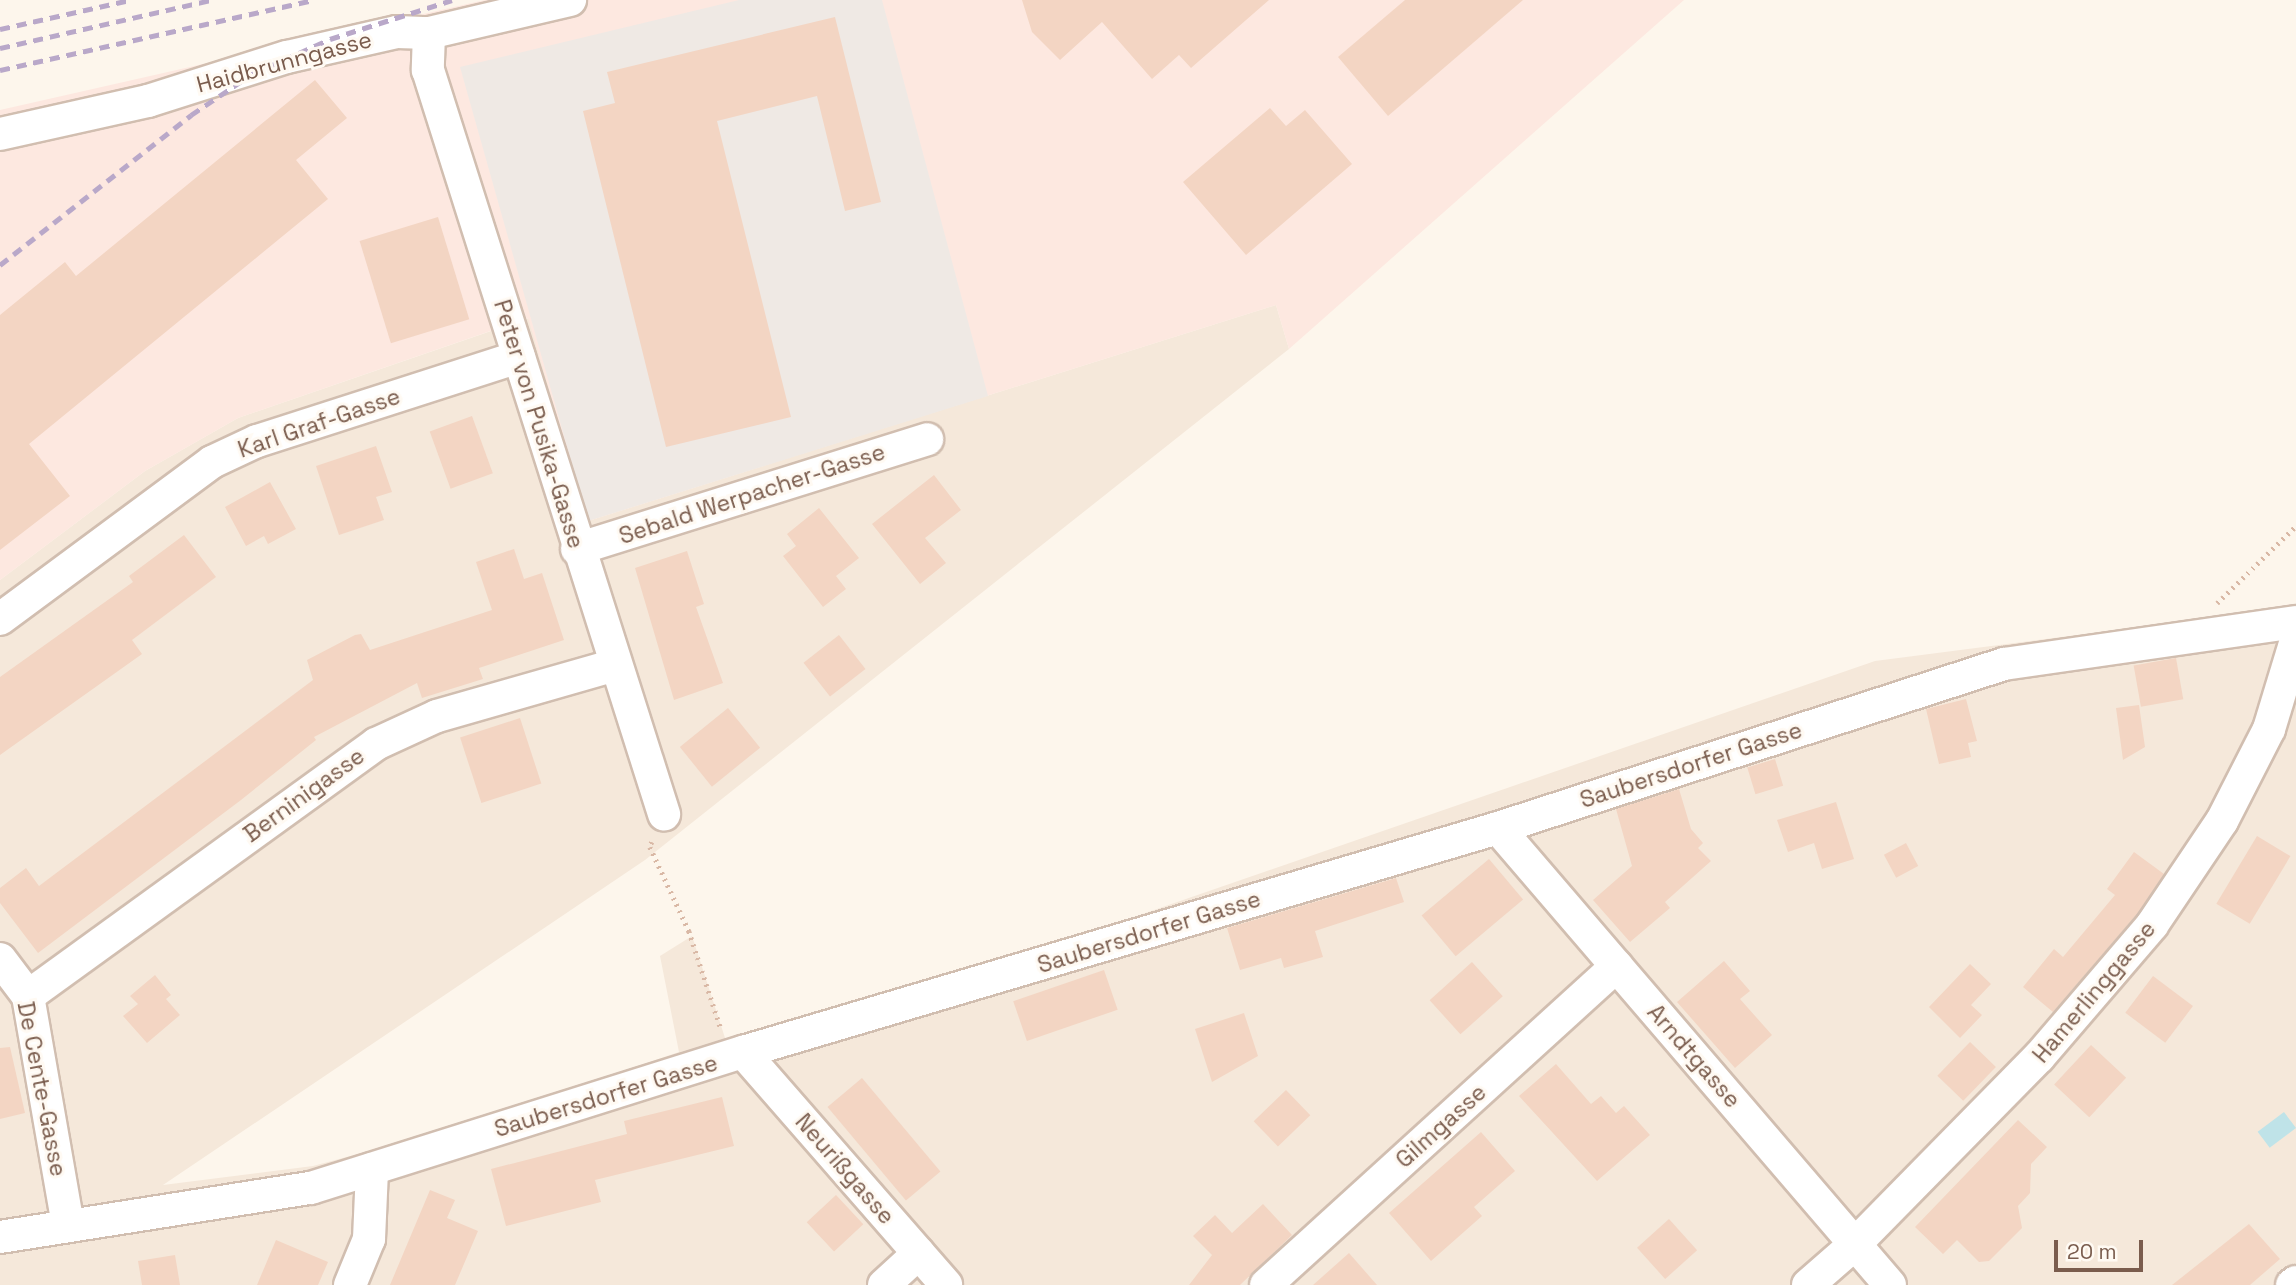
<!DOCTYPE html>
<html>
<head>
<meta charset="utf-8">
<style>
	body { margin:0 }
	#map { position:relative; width:2296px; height:1285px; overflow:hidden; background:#fdf6ec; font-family:"Space Grotesk",sans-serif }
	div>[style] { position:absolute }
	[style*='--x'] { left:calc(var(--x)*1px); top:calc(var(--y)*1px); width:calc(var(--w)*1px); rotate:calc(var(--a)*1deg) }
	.residential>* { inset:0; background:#f5e8da }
	.commercial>* { inset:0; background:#fde8e0 }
	.industrial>* { inset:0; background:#efe9e4 }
	.water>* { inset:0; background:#bfe3e8; transform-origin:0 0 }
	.building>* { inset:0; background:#f3d5c3; transform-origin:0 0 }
	.path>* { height:4.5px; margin-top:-2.25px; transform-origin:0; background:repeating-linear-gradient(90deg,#d9b8a5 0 2px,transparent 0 7px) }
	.roads { filter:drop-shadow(2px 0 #d1beb0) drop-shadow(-2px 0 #d1beb0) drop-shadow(0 2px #d1beb0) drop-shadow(0 -2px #d1beb0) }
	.minor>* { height:32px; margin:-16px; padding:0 16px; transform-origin:16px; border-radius:16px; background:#fff }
	.rail>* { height:5px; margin-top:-2.5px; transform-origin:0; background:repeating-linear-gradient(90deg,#b9a8c9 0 10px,transparent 0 17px) }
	span { translate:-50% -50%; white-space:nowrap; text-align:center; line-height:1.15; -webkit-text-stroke:6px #fffaf3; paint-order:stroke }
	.street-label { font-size:23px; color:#7a5c4d }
	.scale { position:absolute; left:2054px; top:1240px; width:89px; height:32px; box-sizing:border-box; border:4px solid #7a5c4d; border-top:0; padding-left:9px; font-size:21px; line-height:24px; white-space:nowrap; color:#7a5c4d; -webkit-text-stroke:5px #fffaf3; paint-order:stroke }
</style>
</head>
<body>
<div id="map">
	<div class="residential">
		<div style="clip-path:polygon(1276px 305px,1289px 349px,645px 860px,163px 1185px,313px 1166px,455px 1128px,679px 1052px,660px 956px,692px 936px,726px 1041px,1047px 947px,1875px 661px,2296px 607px,2296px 1285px,0 1285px,0 580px,145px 471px,238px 418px,529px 318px,588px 521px)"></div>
	</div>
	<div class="commercial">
		<div style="clip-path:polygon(485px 0,1684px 0,1289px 349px,1276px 305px,588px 521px,528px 318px,238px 418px,145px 471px,0 580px,0 110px)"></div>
	</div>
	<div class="industrial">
		<div style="clip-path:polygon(739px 0,882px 0,988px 396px,588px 521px,460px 67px)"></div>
	</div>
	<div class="water">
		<div style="left:2284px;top:1112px;width:20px;height:33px;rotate:53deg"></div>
	</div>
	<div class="building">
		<div style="clip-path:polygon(1022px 0,1269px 0,1191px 68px,1179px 55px,1152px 79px,1102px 22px,1060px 60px,1032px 32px)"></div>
		<div style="clip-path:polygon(1405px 0,1523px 0,1388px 116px,1338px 57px)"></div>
		<div style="clip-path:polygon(835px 17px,881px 202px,845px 211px,817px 96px,717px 121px,791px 417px,666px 447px,583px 111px,615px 103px,607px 72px)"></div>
		<div style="clip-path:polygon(315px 80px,347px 118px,296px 160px,328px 199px,29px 444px,70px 496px,0 550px,0 315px,65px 262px,76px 276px)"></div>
		<div style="clip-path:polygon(1270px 108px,1286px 126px,1305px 110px,1352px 164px,1246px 255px,1183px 182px)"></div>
		<div style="left:438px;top:217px;width:107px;height:82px;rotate:73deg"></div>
		<div style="left:472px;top:416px;width:61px;height:45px;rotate:70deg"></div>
		<div style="clip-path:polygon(376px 446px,392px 492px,376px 497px,384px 520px,339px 535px,316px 466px)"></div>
		<div style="clip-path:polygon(934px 475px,961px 510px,925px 538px,946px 563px,920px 584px,872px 524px)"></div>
		<div style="clip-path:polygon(270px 482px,296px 529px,268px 544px,264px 536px,246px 546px,225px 507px)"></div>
		<div style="clip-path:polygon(819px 508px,859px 558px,836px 576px,846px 589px,823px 607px,783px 556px,796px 546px,787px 534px)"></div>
		<div style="clip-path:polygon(184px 535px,216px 577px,132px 640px,142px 654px,0 755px,0 677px,133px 582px,129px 576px)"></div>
		<div style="clip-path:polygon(514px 549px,524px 579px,542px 573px,564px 640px,479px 668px,483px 679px,422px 698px,417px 683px,314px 737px,316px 740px,241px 800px,38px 953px,0 903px,0 888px,26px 868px,39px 886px,313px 680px,307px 660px,355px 635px,361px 634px,370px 650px,492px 610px,476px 562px)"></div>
		<div style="clip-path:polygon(687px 551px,704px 604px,696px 607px,723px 683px,674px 700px,635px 568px)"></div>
		<div style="left:839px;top:635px;width:43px;height:45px;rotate:52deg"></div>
		<div style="left:2176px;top:658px;width:42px;height:43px;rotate:80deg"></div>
		<div style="clip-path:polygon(1966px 699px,1977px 741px,1968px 743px,1971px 757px,1939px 764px,1926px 709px)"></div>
		<div style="clip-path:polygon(2139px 705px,2145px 747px,2123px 760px,2116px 708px)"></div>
		<div style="left:728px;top:708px;width:51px;height:62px;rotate:51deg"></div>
		<div style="left:520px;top:718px;width:69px;height:63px;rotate:72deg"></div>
		<div style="left:1775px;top:759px;width:28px;height:29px;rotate:73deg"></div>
		<div style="clip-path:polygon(1679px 789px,1691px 829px,1703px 843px,1698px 848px,1711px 861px,1665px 902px,1670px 908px,1630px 942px,1593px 900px,1632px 866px,1616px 809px)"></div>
		<div style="clip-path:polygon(1836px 802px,1854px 859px,1822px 869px,1814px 843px,1788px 852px,1777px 820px)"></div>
		<div style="left:2257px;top:836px;width:39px;height:79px;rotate:31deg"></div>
		<div style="left:1906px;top:843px;width:26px;height:25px;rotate:62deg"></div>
		<div style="clip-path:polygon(2134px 852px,2164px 874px,2139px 912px,2053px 1012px,2023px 987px,2054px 949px,2063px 957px,2115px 895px,2107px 889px)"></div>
		<div style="left:1489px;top:859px;width:53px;height:88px;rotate:50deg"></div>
		<div style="clip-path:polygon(1396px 878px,1404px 902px,1315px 931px,1323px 957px,1284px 968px,1281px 958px,1240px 970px,1227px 928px)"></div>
		<div style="clip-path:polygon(1724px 961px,1750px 991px,1740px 999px,1772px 1035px,1735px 1068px,1677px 1002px)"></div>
		<div style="left:1472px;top:962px;width:46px;height:57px;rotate:48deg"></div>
		<div style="clip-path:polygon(1970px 964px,1991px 984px,1971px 1005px,1982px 1015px,1960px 1038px,1929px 1007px)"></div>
		<div style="left:1104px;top:970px;width:42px;height:96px;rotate:71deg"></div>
		<div style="clip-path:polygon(155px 975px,171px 995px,166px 999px,180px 1015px,147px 1043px,123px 1016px,138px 1004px,130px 996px)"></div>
		<div style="left:2153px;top:976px;width:50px;height:46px;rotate:37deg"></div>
		<div style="clip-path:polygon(1244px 1013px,1258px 1056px,1212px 1082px,1195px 1029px)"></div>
		<div style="left:1970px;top:1042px;width:36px;height:47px;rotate:44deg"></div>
		<div style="left:2091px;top:1045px;width:48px;height:54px;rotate:43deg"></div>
		<div style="clip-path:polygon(10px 1047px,25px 1113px,0 1119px,0 1048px)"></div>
		<div style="clip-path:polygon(1556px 1064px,1591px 1104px,1601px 1096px,1616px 1113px,1624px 1106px,1650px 1135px,1597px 1181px,1519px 1096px)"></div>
		<div style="left:862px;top:1078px;width:122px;height:45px;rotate:50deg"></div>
		<div style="left:1286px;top:1090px;width:35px;height:45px;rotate:46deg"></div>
		<div style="clip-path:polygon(722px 1097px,734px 1146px,595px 1180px,601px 1202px,506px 1226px,491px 1169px,627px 1134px,624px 1121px)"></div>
		<div style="clip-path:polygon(2018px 1120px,2047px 1147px,2031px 1164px,2030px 1193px,2018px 1206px,2022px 1228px,1989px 1261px,1979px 1262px,1957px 1240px,1943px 1254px,1915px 1227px)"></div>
		<div style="clip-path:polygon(1481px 1132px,1515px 1171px,1474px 1207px,1482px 1216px,1431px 1261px,1389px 1213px)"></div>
		<div style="clip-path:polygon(430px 1190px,455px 1200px,447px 1218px,478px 1231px,455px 1285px,390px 1285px)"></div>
		<div style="left:836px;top:1195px;width:40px;height:40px;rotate:47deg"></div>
		<div style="clip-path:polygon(1263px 1204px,1292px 1235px,1240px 1285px,1189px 1285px,1212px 1255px,1193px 1236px,1215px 1215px,1232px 1233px)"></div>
		<div style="left:1669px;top:1219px;width:42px;height:43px;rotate:48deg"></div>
		<div style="clip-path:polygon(2249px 1224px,2280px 1259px,2250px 1285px,2172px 1285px)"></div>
		<div style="clip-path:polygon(276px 1240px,328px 1262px,318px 1285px,257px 1285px)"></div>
		<div style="clip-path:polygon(1349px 1253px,1377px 1285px,1313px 1285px)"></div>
		<div style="clip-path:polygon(175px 1255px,180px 1285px,142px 1285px,138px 1261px)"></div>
	</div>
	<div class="path">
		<div style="--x:2217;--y:603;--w:110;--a:-44.3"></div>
		<div style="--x:652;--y:842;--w:5;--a:112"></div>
		<div style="--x:650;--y:847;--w:93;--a:65.1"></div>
		<div style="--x:689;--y:931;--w:103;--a:71.9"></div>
	</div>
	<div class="roads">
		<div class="minor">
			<div style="--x:429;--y:33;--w:37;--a:92"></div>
			<div style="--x:428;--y:70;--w:781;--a:72.4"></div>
			<div style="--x:0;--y:134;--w:152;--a:-12.6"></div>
			<div style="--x:148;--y:101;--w:146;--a:-17.6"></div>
			<div style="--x:287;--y:57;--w:113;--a:-12.8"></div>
			<div style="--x:397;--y:32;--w:32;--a:2"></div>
			<div style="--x:429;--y:33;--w:145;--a:-13.2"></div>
			<div style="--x:577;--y:549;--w:367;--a:-17.4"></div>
			<div style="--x:0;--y:619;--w:264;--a:-36.5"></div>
			<div style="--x:212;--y:462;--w:50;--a:-25"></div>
			<div style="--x:257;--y:441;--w:275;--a:-17.8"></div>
			<div style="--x:1498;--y:828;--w:602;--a:49.38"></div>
			<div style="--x:0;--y:959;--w:46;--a:52.9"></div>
			<div style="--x:28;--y:996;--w:233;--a:80.1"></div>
			<div style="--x:28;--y:996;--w:430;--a:-35.9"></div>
			<div style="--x:376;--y:744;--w:67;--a:-24.7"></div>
			<div style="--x:437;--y:716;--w:185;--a:-16"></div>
			<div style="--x:743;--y:1052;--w:309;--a:48.9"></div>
			<div style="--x:0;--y:1237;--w:315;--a:-9"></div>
			<div style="--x:311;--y:1188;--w:453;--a:-17.5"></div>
			<div style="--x:743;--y:1052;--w:788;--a:-16.53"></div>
			<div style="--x:1498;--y:828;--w:532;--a:-17.96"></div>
			<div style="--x:2004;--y:664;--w:295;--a:-8.2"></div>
			<div style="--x:350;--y:1285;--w:50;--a:-67.6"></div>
			<div style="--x:369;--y:1239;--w:70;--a:-87.5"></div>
			<div style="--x:884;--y:1285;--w:47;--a:-42.4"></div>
			<div style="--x:1266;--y:1285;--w:474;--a:-42.3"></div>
			<div style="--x:1808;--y:1285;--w:62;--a:-41.1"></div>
			<div style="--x:1855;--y:1244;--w:262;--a:-45.5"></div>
			<div style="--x:2039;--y:1057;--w:174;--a:-49.4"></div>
			<div style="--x:2152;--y:925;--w:125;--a:-56.1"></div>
			<div style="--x:2222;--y:821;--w:103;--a:-62.9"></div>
			<div style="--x:2269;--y:729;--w:93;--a:-73.1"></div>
			<div style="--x:2292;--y:1285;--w:5;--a:-37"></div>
		</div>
	</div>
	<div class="rail">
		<div style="--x:0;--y:29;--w:133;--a:-12.6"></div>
		<div style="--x:0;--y:48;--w:217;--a:-12.8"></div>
		<div style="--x:0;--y:70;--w:321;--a:-12.6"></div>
		<div style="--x:0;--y:265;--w:243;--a:-38.1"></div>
		<div style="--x:191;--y:115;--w:73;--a:-33.9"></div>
		<div style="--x:252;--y:74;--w:85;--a:-24.2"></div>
		<div style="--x:330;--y:39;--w:128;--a:-17.7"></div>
	</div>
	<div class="street-label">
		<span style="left:284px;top:62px;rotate:-15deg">Haidbrunngasse</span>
		<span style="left:319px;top:423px;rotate:-19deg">Karl Graf-Gasse</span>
		<span style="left:539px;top:424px;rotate:73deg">Peter von Pusika-Gasse</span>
		<span style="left:752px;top:494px;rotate:-18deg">Sebald Werpacher-Gasse</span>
		<span style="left:1691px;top:765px;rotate:-18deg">Saubersdorfer Gasse</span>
		<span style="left:304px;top:795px;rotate:-36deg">Berninigasse</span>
		<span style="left:1149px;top:932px;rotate:-17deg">Saubersdorfer Gasse</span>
		<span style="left:2094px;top:992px;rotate:-50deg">Hamerlinggasse</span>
		<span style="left:1694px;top:1056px;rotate:49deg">Arndtgasse</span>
		<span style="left:42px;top:1089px;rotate:79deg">De Cente-Gasse</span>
		<span style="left:606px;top:1096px;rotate:-17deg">Saubersdorfer Gasse</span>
		<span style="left:1441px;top:1126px;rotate:-42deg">Gilmgasse</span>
		<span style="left:845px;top:1169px;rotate:49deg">Neurißgasse</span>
	</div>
	<div class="scale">20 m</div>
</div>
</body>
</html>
